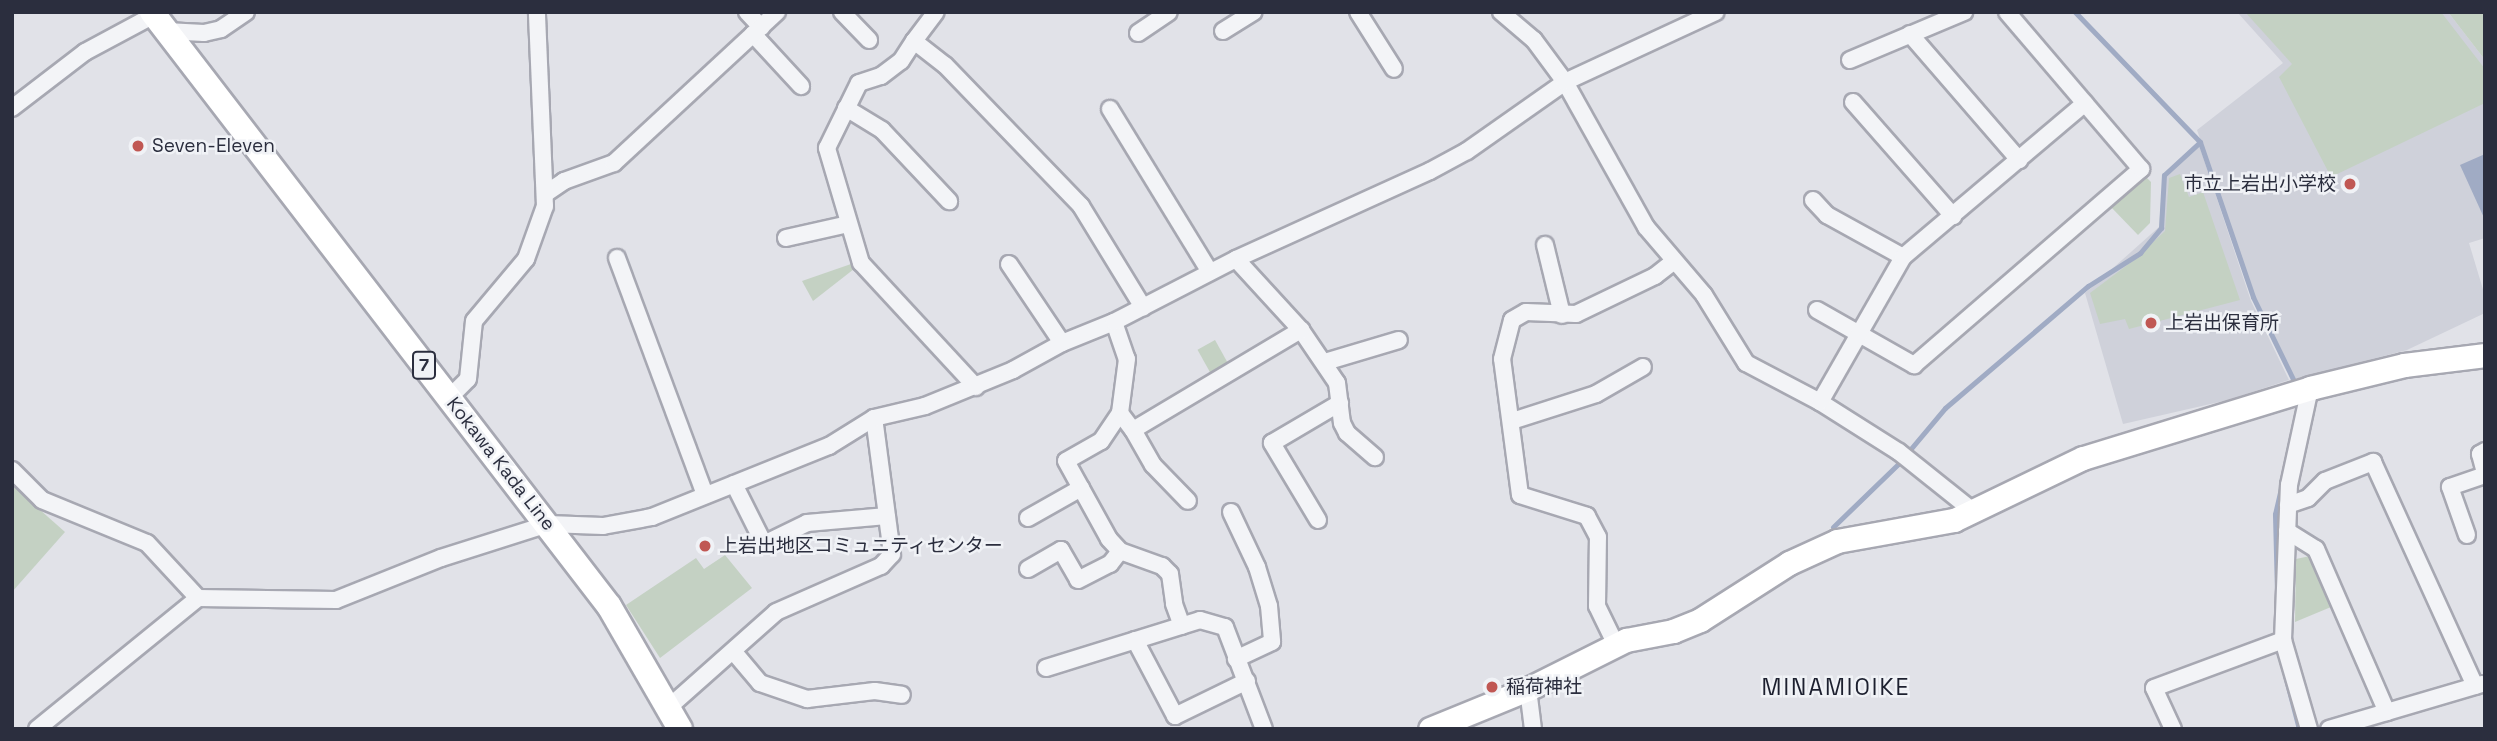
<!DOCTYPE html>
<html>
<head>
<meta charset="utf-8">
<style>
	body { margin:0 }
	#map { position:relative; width:2497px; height:741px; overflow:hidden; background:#e1e2e8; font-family:"Space Grotesk","Noto Sans JP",sans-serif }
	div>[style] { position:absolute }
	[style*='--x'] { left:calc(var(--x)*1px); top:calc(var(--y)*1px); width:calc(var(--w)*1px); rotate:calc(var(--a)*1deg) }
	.built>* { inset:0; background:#cfd1da }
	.green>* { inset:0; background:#c4d1c3; transform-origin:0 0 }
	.water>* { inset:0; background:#a0abc4 }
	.stream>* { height:5px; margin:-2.5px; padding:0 2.5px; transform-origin:2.5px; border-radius:2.5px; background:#a0abc4 }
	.roads { filter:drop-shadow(2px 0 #a7a8b2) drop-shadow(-2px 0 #a7a8b2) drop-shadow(0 2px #a7a8b2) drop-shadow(0 -2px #a7a8b2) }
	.street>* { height:16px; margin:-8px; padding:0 8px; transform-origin:8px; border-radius:8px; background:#f3f4f7 }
	.secondary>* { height:23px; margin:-11.5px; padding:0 11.5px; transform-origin:11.5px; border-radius:11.5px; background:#fff }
	.primary>* { height:24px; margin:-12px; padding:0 12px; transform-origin:12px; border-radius:12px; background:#fff }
	.dots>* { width:19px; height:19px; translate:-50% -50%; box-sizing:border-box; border:4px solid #f0f2f6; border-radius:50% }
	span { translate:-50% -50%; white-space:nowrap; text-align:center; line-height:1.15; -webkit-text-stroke:5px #f0f2f6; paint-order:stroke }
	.shield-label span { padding:2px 5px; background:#f0f2f6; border:2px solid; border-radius:5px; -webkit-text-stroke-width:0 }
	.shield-label { font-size:18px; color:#2b2e3e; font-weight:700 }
	.poi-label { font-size:19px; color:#2b2e3e }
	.left { translate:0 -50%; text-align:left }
	.right { translate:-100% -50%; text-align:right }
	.street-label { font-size:19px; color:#2b2e3e }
	.quarter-label { font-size:23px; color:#1d202f; letter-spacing:2px }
	.frame { position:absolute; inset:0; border:14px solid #2b2e3e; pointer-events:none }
</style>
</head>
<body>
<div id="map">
	<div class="built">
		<div style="clip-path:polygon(2237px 12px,2448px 12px,2485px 60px,2485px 238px,2469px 243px,2485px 296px,2485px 313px,2407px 350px,2295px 379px,2256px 300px,2197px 130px,2283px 63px)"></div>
		<div style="clip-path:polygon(2199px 145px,2251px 301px,2289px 380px,2228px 400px,2123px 424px,2085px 293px,2159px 227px,2163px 176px)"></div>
	</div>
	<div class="green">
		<div style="clip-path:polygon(2245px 12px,2441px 12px,2485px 69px,2485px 103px,2331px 177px,2279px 77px,2292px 64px)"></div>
		<div style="clip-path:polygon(2448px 12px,2485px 12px,2485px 60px)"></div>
		<div style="clip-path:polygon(2180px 174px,2189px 197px,2203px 192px,2240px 300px,2129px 329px,2125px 319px,2100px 324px,2090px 293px,2134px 260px,2165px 231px,2169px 178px)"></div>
		<div style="clip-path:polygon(2144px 175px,2151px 182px,2150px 223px,2138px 235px,2110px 206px)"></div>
		<div style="clip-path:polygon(851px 264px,854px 269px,813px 301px,802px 281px)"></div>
		<div style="left:1215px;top:340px;width:29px;height:20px;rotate:61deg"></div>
		<div style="clip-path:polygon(12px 485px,65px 532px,12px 592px)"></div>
		<div style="clip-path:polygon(725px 555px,752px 588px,660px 658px,626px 605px,696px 558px,704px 569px)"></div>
		<div style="clip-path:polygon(2310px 556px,2331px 607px,2295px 622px,2296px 559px)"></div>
	</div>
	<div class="water">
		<div style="clip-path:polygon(2485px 154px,2485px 220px,2460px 165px)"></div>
	</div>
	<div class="stream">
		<div style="--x:2075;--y:12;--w:180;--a:46.1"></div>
		<div style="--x:2200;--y:142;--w:164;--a:71.1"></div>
		<div style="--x:2253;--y:297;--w:91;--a:64"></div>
		<div style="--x:1833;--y:527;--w:91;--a:-44.1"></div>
		<div style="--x:1898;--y:464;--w:73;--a:-50"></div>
		<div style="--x:1945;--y:408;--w:188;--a:-40.5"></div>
		<div style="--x:2088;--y:286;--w:62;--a:-32.4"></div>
		<div style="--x:2140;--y:253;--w:33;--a:-50"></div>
		<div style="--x:2161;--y:228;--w:53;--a:-86.8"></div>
		<div style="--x:2164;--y:175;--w:49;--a:-42.5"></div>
		<div style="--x:2277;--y:592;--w:78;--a:-91.5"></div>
		<div style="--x:2275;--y:514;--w:31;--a:-77"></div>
		<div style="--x:2285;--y:675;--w:56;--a:75.5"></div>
	</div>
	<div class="roads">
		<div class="street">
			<div style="--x:747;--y:12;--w:21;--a:47"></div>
			<div style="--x:842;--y:12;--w:39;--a:46"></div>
			<div style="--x:1358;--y:12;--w:67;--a:57.7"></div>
			<div style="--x:1501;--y:12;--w:43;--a:40.3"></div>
			<div style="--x:1534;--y:40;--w:52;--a:53.6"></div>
			<div style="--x:1565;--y:82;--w:166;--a:60.8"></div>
			<div style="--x:1646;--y:227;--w:89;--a:49.5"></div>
			<div style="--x:1704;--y:295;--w:80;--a:58.3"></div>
			<div style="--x:1746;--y:363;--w:84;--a:27.8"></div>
			<div style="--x:1820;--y:402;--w:93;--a:32.3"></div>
			<div style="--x:1899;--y:452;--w:95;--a:38.6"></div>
			<div style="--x:166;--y:31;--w:38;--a:3"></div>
			<div style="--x:204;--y:33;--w:17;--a:-13"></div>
			<div style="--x:221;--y:29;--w:30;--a:-34"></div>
			<div style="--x:1223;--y:31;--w:36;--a:-32"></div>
			<div style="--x:1138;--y:33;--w:37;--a:-34"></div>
			<div style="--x:753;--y:34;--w:71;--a:47.3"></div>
			<div style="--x:1910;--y:34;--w:167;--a:49.1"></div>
			<div style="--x:914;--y:41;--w:36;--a:-53"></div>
			<div style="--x:1850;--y:60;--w:124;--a:-22.8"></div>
			<div style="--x:1853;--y:102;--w:152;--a:48.7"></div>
			<div style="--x:12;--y:108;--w:92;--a:-37.5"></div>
			<div style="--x:85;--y:52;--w:78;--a:-28.2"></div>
			<div style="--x:846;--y:108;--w:42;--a:31.4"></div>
			<div style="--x:882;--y:130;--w:98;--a:46.7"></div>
			<div style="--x:1110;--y:109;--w:191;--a:58.5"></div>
			<div style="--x:545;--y:194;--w:23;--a:-34"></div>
			<div style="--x:564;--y:181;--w:53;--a:-19.8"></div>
			<div style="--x:614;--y:163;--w:222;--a:-42.8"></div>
			<div style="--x:1813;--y:200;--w:21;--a:47"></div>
			<div style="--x:1827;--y:215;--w:87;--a:28.9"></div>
			<div style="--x:786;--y:238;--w:64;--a:-12.7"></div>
			<div style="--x:1545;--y:245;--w:72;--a:76.3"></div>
			<div style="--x:617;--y:258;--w:253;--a:69.6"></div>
			<div style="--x:1009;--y:264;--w:95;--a:56.1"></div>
			<div style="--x:1817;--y:310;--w:112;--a:29.6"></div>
			<div style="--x:1914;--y:365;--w:300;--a:-40.8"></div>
			<div style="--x:2141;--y:169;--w:206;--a:-130.5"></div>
			<div style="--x:1114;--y:322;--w:39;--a:71"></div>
			<div style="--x:1127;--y:359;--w:54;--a:97.4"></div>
			<div style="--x:1120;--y:413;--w:34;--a:124"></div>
			<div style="--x:1101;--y:441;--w:40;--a:150.3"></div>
			<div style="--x:1066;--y:461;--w:89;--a:61.1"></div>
			<div style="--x:1109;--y:539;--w:16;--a:47"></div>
			<div style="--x:1120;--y:551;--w:45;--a:19.7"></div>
			<div style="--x:1162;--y:566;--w:11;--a:45"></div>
			<div style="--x:1170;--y:574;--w:30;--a:82"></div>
			<div style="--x:1174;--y:604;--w:23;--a:70"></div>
			<div style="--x:1301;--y:330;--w:64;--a:55.8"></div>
			<div style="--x:1337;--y:383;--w:40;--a:82.9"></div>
			<div style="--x:1342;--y:423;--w:11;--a:63"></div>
			<div style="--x:1347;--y:433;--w:37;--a:41"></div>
			<div style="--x:1325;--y:362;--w:77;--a:-16.6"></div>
			<div style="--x:976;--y:387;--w:169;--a:-132.8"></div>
			<div style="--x:861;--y:263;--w:120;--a:-106.5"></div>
			<div style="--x:827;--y:148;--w:72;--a:-63.8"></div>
			<div style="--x:859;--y:83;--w:23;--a:-18"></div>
			<div style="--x:881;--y:76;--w:25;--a:-37"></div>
			<div style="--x:901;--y:61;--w:24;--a:-57"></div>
			<div style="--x:914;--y:41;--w:39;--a:38"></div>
			<div style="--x:945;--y:65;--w:196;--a:46"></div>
			<div style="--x:1081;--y:206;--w:119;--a:58.5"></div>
			<div style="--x:450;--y:397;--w:25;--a:-45"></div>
			<div style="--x:468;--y:379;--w:58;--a:-84.1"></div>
			<div style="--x:474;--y:321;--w:81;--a:-50"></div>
			<div style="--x:526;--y:259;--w:56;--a:-70.3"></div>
			<div style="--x:545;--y:206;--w:194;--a:-92.4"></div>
			<div style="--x:1820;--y:402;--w:167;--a:-60.2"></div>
			<div style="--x:1903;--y:257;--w:238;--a:-40.2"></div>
			<div style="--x:1120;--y:413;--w:21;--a:53"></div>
			<div style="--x:1133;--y:430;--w:196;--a:-30.8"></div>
			<div style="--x:1301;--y:330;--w:96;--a:-132.5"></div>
			<div style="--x:1512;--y:421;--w:88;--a:-17.8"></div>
			<div style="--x:1596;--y:394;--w:54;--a:-29.9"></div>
			<div style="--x:1133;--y:430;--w:40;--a:60.3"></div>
			<div style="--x:1153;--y:465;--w:50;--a:45.8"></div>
			<div style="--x:2485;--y:451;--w:6;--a:149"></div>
			<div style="--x:2480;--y:454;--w:20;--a:75"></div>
			<div style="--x:12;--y:470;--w:42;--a:45"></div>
			<div style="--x:42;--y:500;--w:113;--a:22.3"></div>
			<div style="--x:147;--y:543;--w:75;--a:47.2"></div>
			<div style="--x:734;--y:484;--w:67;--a:63.4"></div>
			<div style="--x:764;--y:544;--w:48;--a:-26"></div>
			<div style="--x:807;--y:523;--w:80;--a:-5"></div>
			<div style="--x:2288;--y:505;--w:21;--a:-19"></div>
			<div style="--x:2308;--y:498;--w:24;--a:-45"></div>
			<div style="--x:2325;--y:481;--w:52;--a:-21.6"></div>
			<div style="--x:2373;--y:462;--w:246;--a:65.5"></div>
			<div style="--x:1231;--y:512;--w:61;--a:64.7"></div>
			<div style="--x:1257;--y:567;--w:41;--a:72.9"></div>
			<div style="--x:1269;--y:606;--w:36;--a:85"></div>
			<div style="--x:1272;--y:642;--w:40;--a:155"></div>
			<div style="--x:1028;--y:518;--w:61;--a:-29.5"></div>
			<div style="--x:1318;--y:520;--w:90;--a:-120.9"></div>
			<div style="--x:1272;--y:443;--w:79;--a:-30.5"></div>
			<div style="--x:2287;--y:531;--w:34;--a:32"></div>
			<div style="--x:2316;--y:549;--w:178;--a:66.5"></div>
			<div style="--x:2467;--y:535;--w:51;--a:-109.5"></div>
			<div style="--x:2450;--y:487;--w:37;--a:-19"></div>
			<div style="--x:1028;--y:569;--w:38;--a:-30"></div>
			<div style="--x:1061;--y:550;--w:34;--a:60"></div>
			<div style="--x:1078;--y:580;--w:36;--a:-27"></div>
			<div style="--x:1110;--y:564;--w:16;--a:-52"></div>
			<div style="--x:1135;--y:640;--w:86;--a:62.2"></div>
			<div style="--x:1175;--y:716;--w:80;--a:-25.9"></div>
			<div style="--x:1616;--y:645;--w:43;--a:-116"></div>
			<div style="--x:1597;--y:606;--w:69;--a:-89.2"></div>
			<div style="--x:1598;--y:537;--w:24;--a:-118"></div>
			<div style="--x:1587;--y:516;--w:70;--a:-162.6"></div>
			<div style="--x:1520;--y:495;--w:137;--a:-97.5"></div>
			<div style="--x:1502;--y:359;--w:40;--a:-75.6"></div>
			<div style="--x:1512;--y:320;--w:16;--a:-30"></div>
			<div style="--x:1526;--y:312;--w:50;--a:2.3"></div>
			<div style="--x:1576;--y:314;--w:88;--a:-25.7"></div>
			<div style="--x:1655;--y:276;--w:23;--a:-38"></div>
			<div style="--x:733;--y:651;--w:42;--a:49.8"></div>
			<div style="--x:760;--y:683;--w:50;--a:18.8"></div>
			<div style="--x:807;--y:699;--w:68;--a:-6.7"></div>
			<div style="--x:875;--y:691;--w:27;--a:8"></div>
			<div style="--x:1046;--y:668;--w:161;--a:-17.3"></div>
			<div style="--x:1200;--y:620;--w:26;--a:16"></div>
			<div style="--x:1225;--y:627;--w:109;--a:69.1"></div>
			<div style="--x:1528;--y:689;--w:40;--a:82.9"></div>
			<div style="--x:668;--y:708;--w:144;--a:-41.6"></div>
			<div style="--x:776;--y:612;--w:115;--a:-23.7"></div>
			<div style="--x:881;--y:566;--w:16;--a:-47"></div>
			<div style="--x:892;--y:554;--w:137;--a:-97.5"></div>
			<div style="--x:37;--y:729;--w:208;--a:-39.1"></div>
			<div style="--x:198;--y:598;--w:138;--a:0.8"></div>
			<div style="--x:336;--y:600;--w:113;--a:-21.8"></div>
			<div style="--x:441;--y:558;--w:112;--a:-17.6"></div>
			<div style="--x:548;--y:524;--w:55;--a:2.1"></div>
			<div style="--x:603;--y:526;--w:50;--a:-10.4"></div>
			<div style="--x:652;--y:517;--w:191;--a:-21.9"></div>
			<div style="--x:829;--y:446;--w:53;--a:-31.9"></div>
			<div style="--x:874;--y:418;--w:52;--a:-13.2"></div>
			<div style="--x:925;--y:406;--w:95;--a:-22.2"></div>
			<div style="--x:1013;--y:370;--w:56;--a:-28.9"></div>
			<div style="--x:1062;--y:343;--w:56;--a:-22"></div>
			<div style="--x:1114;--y:322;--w:137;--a:-27.3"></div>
			<div style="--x:1236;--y:259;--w:213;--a:-24.4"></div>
			<div style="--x:1430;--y:171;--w:42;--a:-28.4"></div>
			<div style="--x:1467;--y:151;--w:120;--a:-35.1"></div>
			<div style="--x:1565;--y:82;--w:166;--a:-24.9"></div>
			<div style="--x:2173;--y:729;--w:45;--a:-114.9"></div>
			<div style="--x:2154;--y:688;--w:138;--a:-20.4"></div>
			<div style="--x:2309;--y:729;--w:93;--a:-106.3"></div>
			<div style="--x:2283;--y:640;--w:155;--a:-87.8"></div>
			<div style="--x:2289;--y:485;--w:99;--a:-77.8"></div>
			<div style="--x:2329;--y:729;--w:159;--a:-16.4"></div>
		</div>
		<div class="secondary">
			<div style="--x:1430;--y:729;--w:106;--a:-22.2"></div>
			<div style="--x:1528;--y:689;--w:110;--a:-26.6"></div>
			<div style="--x:1626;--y:640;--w:48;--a:-10.8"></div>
			<div style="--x:1673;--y:631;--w:29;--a:-22"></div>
			<div style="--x:1700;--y:620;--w:106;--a:-32.6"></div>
			<div style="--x:1789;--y:563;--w:53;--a:-24.6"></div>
			<div style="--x:1837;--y:541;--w:119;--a:-10.2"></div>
			<div style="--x:1954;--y:520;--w:143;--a:-25.7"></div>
			<div style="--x:2083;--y:458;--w:238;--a:-17.1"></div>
			<div style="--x:2310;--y:388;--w:97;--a:-13.7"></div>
			<div style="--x:2404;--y:365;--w:82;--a:-7"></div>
		</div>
		<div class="primary">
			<div style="--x:152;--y:12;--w:749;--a:52.43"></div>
			<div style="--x:609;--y:606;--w:142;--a:60"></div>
		</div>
	</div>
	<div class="dots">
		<div style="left:138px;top:146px;background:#c05753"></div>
		<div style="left:2350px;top:184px;background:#c05753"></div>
		<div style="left:2151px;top:323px;background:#c05753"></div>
		<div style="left:705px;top:546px;background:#c05753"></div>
		<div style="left:1492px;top:687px;background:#c05753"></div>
	</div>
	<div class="shield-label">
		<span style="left:424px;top:365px">7</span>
	</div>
	<div class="poi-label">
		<span class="left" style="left:152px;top:146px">Seven-Eleven</span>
		<span class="right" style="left:2336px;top:184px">市立上岩出小学校</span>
		<span class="left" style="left:2165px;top:323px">上岩出保育所</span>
		<span class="left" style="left:719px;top:546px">上岩出地区コミュニティセンター</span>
		<span class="left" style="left:1506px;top:687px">稲荷神社</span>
	</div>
	<div class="street-label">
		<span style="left:501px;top:464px;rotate:52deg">Kokawa Kada Line</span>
	</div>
	<div class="quarter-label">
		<span style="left:1836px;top:687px">MINAMIOIKE</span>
	</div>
	<div class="frame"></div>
</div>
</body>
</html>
